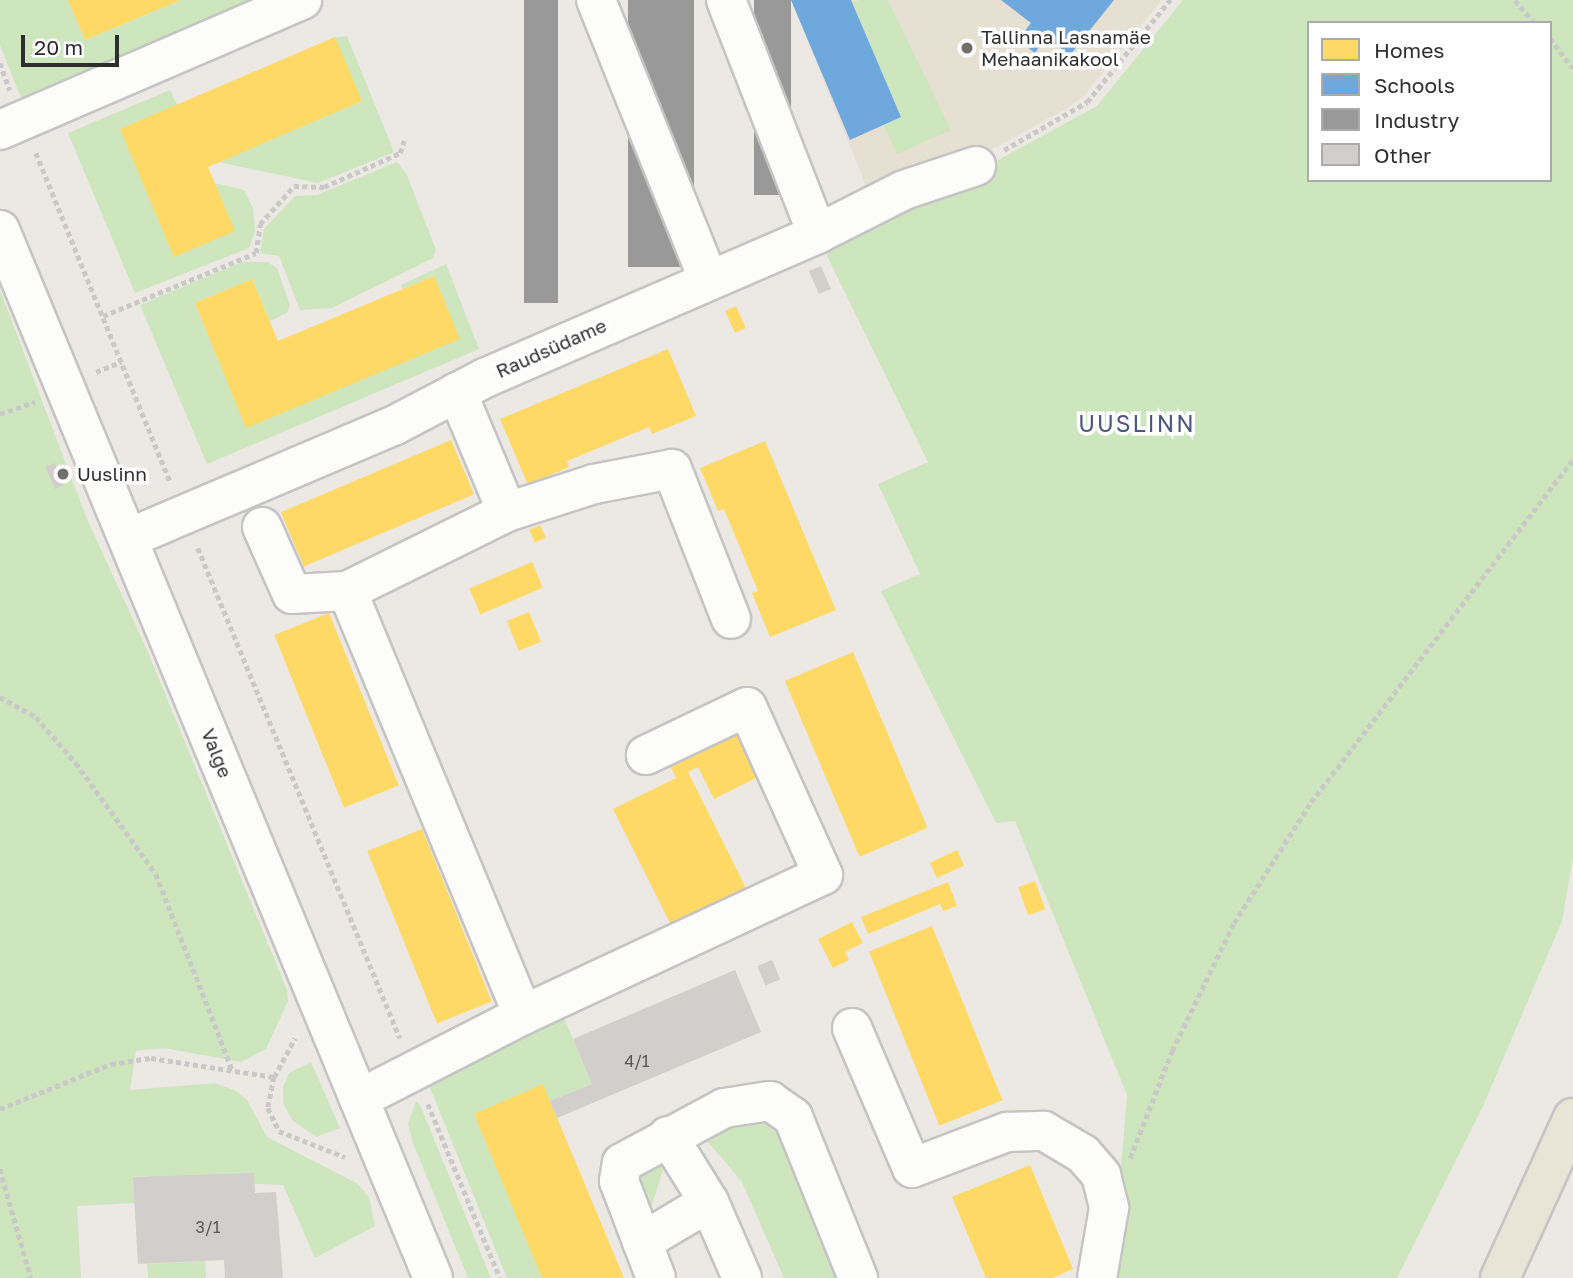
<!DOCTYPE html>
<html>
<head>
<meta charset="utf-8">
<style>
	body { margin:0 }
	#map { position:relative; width:1573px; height:1278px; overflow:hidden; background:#ece8e4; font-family:"Golos Text",sans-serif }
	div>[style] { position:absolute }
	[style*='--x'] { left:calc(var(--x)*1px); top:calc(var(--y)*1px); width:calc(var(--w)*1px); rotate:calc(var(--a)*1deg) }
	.education>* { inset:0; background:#e6e0d3 }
	.green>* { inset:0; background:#cee6be }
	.homes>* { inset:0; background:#ffd966; transform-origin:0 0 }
	.schools>* { inset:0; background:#6fa8dc }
	.industry>* { inset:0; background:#999; transform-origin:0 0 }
	.building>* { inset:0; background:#d1cecb; transform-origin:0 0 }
	.path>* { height:4.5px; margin-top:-2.25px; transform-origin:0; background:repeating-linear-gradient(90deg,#c9c9c8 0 5px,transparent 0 8.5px) }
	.roads { filter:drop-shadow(2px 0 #c5c4c5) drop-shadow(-2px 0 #c5c4c5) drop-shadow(0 2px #c5c4c5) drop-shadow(0 -2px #c5c4c5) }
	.minor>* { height:38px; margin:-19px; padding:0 19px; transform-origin:19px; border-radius:19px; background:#fcfcfb }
	.major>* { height:38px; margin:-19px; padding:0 19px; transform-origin:19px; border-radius:19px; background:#e8e4d6 }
	.dots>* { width:19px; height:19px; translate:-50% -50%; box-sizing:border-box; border:4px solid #fff; border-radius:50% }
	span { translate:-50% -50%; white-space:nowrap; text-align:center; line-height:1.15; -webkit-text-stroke:7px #fff; paint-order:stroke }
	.number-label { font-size:16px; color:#585857 }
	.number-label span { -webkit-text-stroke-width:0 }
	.poi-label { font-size:19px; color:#2e2e2e }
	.left { translate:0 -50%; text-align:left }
	.street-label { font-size:19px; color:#2e2e2e }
	.quarter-label { font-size:23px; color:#4d5680; letter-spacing:2px }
	.legend { position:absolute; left:1307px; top:21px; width:245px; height:161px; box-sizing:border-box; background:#fff; border:2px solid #ababab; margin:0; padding:9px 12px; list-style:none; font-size:21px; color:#2e2e2e }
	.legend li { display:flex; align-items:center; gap:14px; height:35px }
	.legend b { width:35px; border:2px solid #ababab }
	.scale { position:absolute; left:21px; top:35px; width:98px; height:32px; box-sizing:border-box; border:4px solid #2e2e2e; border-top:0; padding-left:9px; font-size:21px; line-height:24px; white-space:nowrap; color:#2e2e2e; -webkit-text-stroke:5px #fff; paint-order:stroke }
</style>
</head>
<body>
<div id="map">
	<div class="education">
		<div style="clip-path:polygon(791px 0,1162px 0,1084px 96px,1066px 109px,976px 158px,867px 188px)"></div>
	</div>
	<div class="green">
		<div style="clip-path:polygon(0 0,68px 0,85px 40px,181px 0,268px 0,23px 103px,0 45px)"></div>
		<div style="clip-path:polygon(859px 0,888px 0,951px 130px,897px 154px,883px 124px,901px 116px,852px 3px)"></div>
		<div style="clip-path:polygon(evenodd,1183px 0,1573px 0,1573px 858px,1562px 921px,1483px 1106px,1397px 1278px,1112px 1278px,1127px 1095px,1015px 821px,996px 823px,881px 591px,920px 574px,878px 484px,928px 462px,826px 254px,1097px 106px,1183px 0,1309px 23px,1550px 23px,1550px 180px,1309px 180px,1309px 23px)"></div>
		<div style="clip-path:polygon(347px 36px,394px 152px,318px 183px,218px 162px,362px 101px,333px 38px)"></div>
		<div style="clip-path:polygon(170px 90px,214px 183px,244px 190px,253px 208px,255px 231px,249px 248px,135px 293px,68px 133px)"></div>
		<div style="clip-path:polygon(397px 162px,407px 175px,436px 250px,433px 258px,332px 308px,300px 310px,279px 256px,260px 253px,264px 229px,295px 196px,317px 195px)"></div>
		<div style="clip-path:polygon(242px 262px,267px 262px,277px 268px,290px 305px,287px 313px,270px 321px,252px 279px,195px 303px,246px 427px,459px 339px,434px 276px,402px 289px,401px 285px,446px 264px,479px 349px,207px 464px,140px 305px)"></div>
		<div style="clip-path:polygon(0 290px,87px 519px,147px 650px,287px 990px,288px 1001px,266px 1049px,241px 1062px,164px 1048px,136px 1051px,130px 1090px,215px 1083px,236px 1091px,247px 1100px,267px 1137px,358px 1184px,369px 1197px,375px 1226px,315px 1258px,283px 1185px,146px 1179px,146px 1176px,133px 1177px,135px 1203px,77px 1206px,81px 1278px,0 1278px)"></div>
		<div style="clip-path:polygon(562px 1013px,592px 1084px,550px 1101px,543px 1085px,542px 1278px,507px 1278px,427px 1080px,549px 1026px,547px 1019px)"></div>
		<div style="clip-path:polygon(311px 1062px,340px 1128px,316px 1137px,292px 1120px,283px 1103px,283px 1087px,289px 1073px)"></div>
		<div style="clip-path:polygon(416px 1101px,420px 1105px,491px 1278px,468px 1278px,413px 1143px,408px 1124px)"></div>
		<div style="clip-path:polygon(742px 1113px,780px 1124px,848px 1278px,784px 1278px,742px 1182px,703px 1136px)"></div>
		<div style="clip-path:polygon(666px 1160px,650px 1211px,635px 1177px)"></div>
		<div style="clip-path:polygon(205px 1261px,206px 1278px,148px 1278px,147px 1264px)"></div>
	</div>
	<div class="homes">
		<div style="clip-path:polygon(68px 0,181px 0,85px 40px)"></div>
		<div style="clip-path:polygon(335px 37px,362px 101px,208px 167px,235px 231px,174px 257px,120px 129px)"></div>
		<div style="clip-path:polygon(434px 276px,460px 339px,246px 428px,195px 303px,252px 279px,278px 341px)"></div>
		<div style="left:736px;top:306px;width:24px;height:12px;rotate:66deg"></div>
		<div style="clip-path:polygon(668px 349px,696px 416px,652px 434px,649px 427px,567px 461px,569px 467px,528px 485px,500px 419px)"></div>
		<div style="left:451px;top:440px;width:59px;height:185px;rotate:67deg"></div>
		<div style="clip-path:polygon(765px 441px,836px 610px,770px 637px,752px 593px,758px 591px,724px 509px,718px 511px,700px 468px)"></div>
		<div style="left:540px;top:525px;width:14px;height:12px;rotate:65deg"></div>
		<div style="left:532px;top:562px;width:28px;height:68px;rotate:67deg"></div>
		<div style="left:529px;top:612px;width:32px;height:24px;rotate:68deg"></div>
		<div style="left:329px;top:613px;width:186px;height:59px;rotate:68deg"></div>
		<div style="left:853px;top:652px;width:191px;height:74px;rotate:67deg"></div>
		<div style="clip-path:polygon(740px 730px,762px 775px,714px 799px,698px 767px,688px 772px,747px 890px,672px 927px,613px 809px,676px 778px,670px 765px)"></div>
		<div style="left:422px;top:829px;width:186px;height:59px;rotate:68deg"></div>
		<div style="left:957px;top:850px;width:17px;height:30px;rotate:65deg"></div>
		<div style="left:1035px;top:881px;width:30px;height:18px;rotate:70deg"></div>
		<div style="clip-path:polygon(948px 882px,957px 906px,943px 911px,940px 904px,868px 934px,861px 917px)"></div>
		<div style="clip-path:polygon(852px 922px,863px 943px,845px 952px,849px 960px,833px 968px,818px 939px)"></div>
		<div style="left:932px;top:926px;width:188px;height:68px;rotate:68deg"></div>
		<div style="clip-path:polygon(543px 1084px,550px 1101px,624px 1278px,542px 1278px,474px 1114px)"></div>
		<div style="clip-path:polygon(1030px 1165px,1073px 1269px,1052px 1278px,986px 1278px,952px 1197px)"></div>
	</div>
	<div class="schools">
		<div style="clip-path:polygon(791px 0,851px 0,901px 117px,850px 140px)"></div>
		<div style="clip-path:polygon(1001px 0,1114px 0,1070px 55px,1046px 37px,1035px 53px,1018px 40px,1031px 23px)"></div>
	</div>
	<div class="industry">
		<div style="left:524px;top:0;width:34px;height:303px"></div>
		<div style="left:628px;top:0;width:66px;height:267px"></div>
		<div style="left:754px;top:0;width:37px;height:195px"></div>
	</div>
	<div class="building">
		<div style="left:821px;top:266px;width:25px;height:13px;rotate:67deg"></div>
		<div style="left:55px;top:463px;width:24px;height:10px;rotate:68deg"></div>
		<div style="left:772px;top:960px;width:21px;height:16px;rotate:67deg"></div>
		<div style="clip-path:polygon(735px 970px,761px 1032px,557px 1118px,550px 1101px,592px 1084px,573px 1039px)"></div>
		<div style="clip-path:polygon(254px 1173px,255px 1193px,276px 1192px,283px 1278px,225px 1278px,224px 1260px,138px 1264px,133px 1177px)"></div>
	</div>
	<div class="path">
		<div style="--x:1515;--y:0;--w:30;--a:50"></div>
		<div style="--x:1550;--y:38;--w:38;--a:53"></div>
		<div style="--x:0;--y:63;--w:29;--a:70"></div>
		<div style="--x:1004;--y:150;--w:96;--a:-30"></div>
		<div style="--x:1087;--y:102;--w:132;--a:-50.9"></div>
		<div style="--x:36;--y:153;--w:355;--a:67.8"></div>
		<div style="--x:103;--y:316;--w:165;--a:-22.4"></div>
		<div style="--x:256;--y:253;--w:29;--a:-82"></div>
		<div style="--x:260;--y:224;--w:51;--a:-48.2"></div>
		<div style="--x:294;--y:186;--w:30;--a:2"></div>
		<div style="--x:324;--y:187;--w:83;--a:-24.1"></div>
		<div style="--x:400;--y:153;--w:13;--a:-72"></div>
		<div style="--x:96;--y:372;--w:27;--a:-22"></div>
		<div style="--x:0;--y:414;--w:37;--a:-19"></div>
		<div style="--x:198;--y:548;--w:530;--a:67.6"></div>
		<div style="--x:0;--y:697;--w:41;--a:29.1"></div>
		<div style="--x:36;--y:717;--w:61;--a:49"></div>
		<div style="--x:76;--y:763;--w:137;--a:54.2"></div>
		<div style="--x:156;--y:874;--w:209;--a:68.7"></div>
		<div style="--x:274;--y:1077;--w:32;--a:101"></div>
		<div style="--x:268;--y:1108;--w:25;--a:64"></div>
		<div style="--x:279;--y:1131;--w:71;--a:21.5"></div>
		<div style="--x:428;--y:1104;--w:188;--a:67.5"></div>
		<div style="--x:0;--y:1109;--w:120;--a:-22.1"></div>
		<div style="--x:111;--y:1064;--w:40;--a:-8.5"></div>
		<div style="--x:151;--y:1058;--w:124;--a:8.8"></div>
		<div style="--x:274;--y:1077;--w:44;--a:-61.7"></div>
		<div style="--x:1130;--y:1158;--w:115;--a:-68.6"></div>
		<div style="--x:1172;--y:1051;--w:142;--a:-64.2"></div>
		<div style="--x:1234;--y:923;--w:143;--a:-57.5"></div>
		<div style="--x:1311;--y:802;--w:432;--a:-52.6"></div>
		<div style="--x:0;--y:1169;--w:113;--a:74.1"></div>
	</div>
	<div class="roads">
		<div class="minor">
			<div style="--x:596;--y:0;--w:301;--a:68.1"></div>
			<div style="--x:726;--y:0;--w:251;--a:68.7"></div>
			<div style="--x:0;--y:130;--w:329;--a:-23.3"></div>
			<div style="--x:0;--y:230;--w:1134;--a:67.55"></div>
			<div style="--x:507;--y:512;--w:91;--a:-17.8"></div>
			<div style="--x:594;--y:484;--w:79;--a:-10.9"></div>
			<div style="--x:672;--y:469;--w:161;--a:68.5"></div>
			<div style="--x:262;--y:527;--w:73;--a:65.9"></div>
			<div style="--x:292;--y:594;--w:55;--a:-3.1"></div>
			<div style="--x:129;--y:538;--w:289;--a:-23"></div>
			<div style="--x:395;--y:425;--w:102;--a:-27.6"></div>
			<div style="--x:485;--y:378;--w:362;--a:-23.4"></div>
			<div style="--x:817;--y:234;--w:97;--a:-26.8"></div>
			<div style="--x:904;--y:190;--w:76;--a:-18.4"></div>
			<div style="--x:523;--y:1015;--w:331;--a:-25"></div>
			<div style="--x:823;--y:875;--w:184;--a:-114.3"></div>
			<div style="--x:747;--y:707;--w:112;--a:154.6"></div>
			<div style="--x:852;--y:1028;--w:152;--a:66.8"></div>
			<div style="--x:912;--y:1168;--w:102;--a:-20.8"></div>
			<div style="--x:1007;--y:1132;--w:37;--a:-2"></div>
			<div style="--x:1044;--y:1131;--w:45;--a:30.5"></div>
			<div style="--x:1083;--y:1154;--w:28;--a:49"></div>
			<div style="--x:1101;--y:1175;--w:34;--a:76"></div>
			<div style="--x:1109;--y:1208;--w:71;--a:99.7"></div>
			<div style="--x:359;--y:1099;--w:184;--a:-27.1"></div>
			<div style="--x:523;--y:1015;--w:459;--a:-112.5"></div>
			<div style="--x:347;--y:591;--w:178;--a:-26.3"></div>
			<div style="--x:507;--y:512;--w:130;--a:-112.6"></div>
			<div style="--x:668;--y:1136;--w:78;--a:58.2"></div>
			<div style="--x:709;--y:1202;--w:83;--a:66.5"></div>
			<div style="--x:642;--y:1242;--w:78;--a:-30.8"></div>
			<div style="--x:656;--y:1278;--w:104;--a:-110.9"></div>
			<div style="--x:619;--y:1181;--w:18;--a:-81"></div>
			<div style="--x:622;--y:1163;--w:116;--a:-28.3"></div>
			<div style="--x:724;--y:1108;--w:47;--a:-8.7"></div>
			<div style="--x:770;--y:1101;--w:28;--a:35"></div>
			<div style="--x:793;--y:1117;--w:174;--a:68"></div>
		</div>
		<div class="major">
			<div style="--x:1500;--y:1278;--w:176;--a:-65.5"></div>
		</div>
	</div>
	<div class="dots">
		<div style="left:967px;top:48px;background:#706f6e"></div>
		<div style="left:63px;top:474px;background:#706f6e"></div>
	</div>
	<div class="number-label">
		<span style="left:637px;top:1061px">4/1</span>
		<span style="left:208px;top:1227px">3/1</span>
	</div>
	<div class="poi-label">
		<span class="left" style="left:981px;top:48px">Tallinna Lasnamäe<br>Mehaanikakool</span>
		<span class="left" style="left:77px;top:474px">Uuslinn</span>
	</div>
	<div class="street-label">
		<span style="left:551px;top:348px;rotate:-24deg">Raudsüdame</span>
		<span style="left:217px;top:753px;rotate:68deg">Valge</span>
	</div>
	<div class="quarter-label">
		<span style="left:1137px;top:423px">UUSLINN</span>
	</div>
	<ul class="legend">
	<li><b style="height:19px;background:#ffd966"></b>Homes</li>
	<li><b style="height:19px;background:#6fa8dc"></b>Schools</li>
	<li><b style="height:19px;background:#999"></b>Industry</li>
	<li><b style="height:19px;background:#d1cecb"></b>Other</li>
	</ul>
	<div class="scale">20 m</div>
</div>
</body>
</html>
